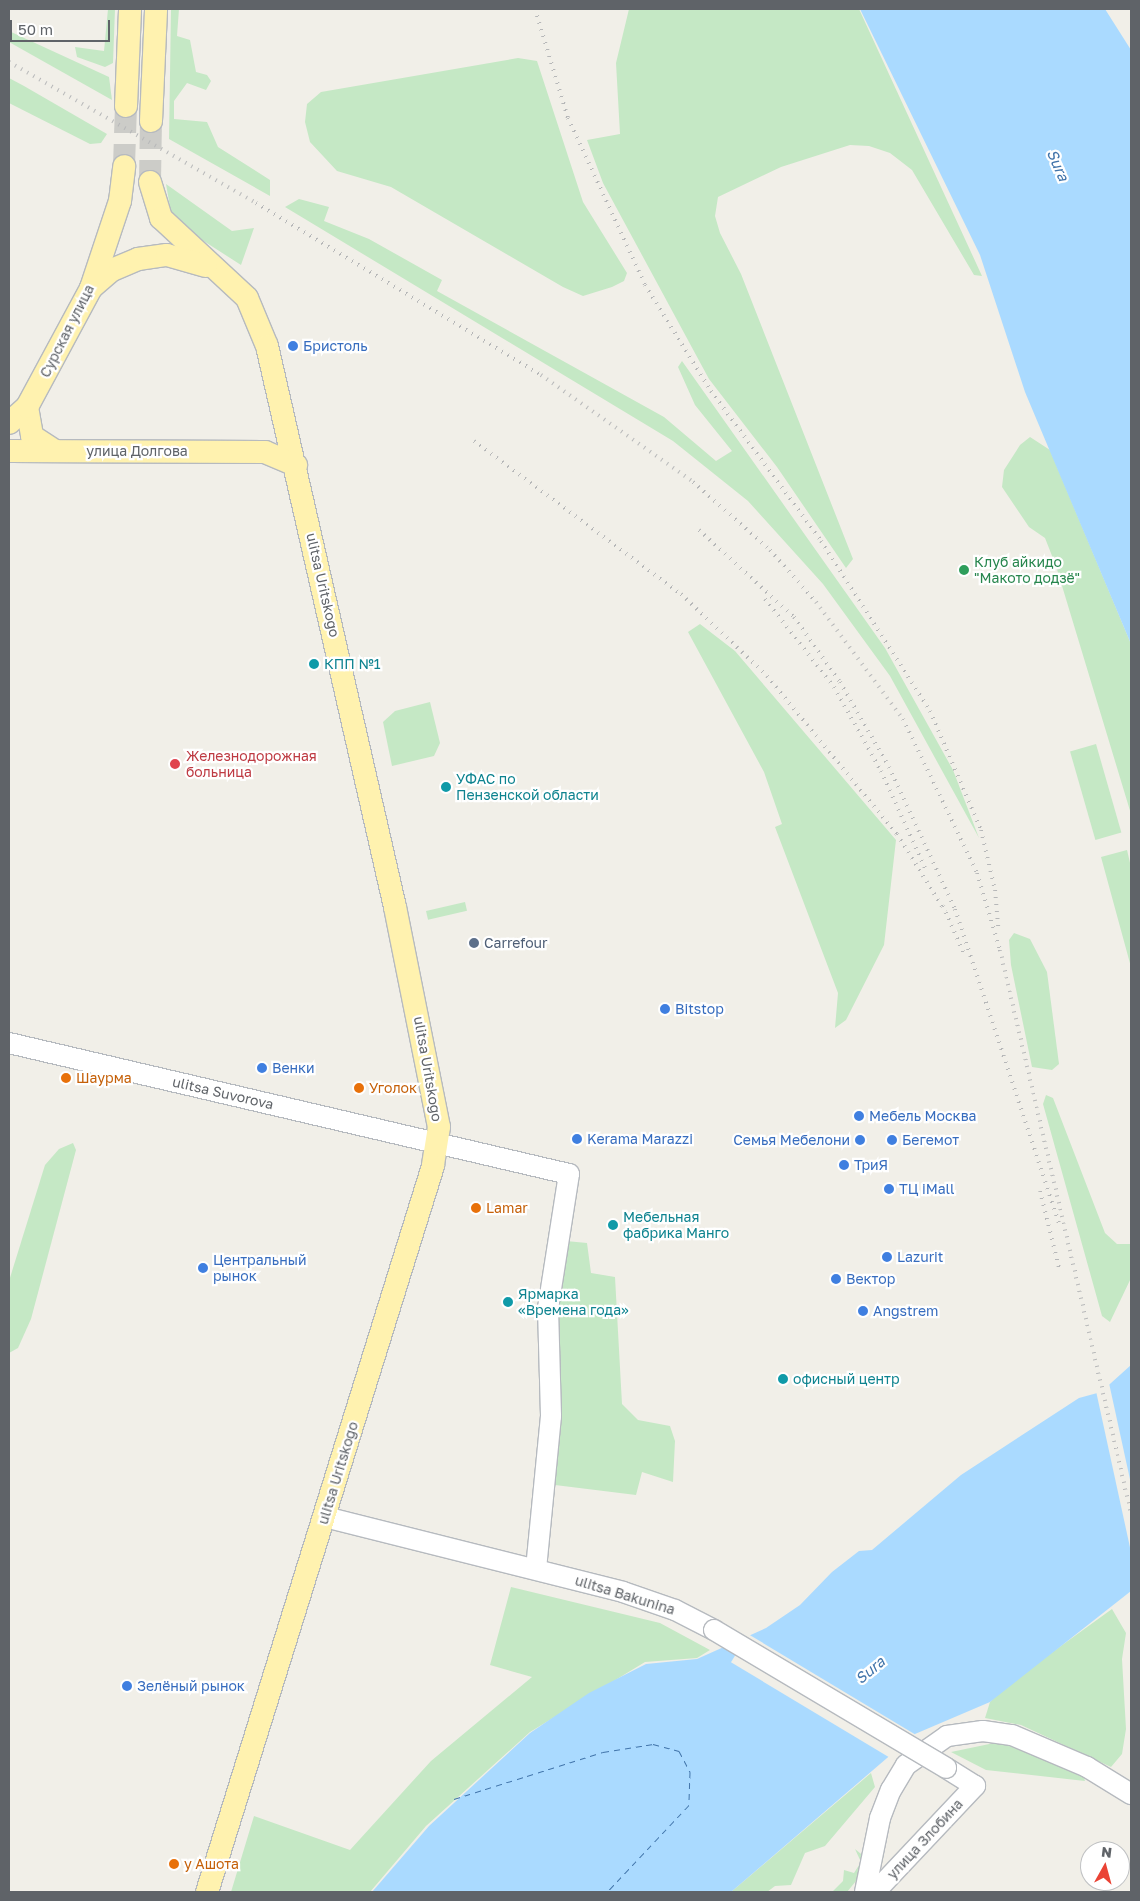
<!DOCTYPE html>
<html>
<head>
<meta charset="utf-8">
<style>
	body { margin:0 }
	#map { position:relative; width:1140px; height:1901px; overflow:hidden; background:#f1efe8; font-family:"Golos Text",sans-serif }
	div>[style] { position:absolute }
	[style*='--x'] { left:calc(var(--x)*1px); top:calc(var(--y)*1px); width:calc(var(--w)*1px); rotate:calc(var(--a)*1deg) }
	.green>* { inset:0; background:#c5e8c5; transform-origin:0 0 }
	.water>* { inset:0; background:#aadaff }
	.pier>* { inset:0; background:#f1efe8; transform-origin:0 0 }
	.ferry>* { height:1px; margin-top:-0.5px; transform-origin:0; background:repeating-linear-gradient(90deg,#4174aa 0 6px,transparent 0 11px) }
	.primary-tunnel>* { height:22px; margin-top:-11px; transform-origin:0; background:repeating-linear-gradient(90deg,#ccccc8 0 22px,transparent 0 33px) }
	.roads { filter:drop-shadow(1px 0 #b6babf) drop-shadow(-1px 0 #b6babf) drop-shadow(0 1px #b6babf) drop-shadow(0 -1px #b6babf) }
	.secondary>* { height:20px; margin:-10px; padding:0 10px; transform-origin:10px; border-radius:10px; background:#fff }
	.primary>* { height:22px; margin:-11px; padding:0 11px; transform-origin:11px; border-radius:11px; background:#fff2af }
	.rail>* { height:4px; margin-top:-2px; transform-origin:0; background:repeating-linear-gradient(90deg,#b6b7b8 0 1px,transparent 0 7px) }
	.bridges { filter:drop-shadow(1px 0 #b6babf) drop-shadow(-1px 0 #b6babf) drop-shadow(0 1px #b6babf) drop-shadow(0 -1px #b6babf) }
	.secondary-bridge>* { height:20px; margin:-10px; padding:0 10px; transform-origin:10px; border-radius:10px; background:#fff }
	.dots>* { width:14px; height:14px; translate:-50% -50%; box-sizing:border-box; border:2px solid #fff; border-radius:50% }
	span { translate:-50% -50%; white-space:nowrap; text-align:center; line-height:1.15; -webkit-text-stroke:4.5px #fff; paint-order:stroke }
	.street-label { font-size:14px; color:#5f6368 }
	.shop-label { font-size:14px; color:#366cbe }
	.left { translate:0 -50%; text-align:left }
	.right { translate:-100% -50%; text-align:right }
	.leisure-label { font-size:14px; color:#27864d }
	.culture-label { font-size:14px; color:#0d838f }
	.health-label { font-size:14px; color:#be3a42 }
	.service-label { font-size:14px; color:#4e5e75 }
	.food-label { font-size:14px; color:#c56008 }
	.water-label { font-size:15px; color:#4174aa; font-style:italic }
	.frame { position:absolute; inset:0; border:10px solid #5f6368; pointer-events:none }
	.north { position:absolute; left:1080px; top:1841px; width:50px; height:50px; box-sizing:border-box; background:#fff; border:1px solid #bfc1c3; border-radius:50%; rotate:7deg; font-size:14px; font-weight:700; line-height:20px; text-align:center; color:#5f6368 }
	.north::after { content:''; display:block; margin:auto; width:18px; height:22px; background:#ea4335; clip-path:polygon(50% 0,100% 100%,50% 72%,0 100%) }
	.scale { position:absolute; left:10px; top:20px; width:100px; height:22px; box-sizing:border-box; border:2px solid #5f6368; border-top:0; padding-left:6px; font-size:15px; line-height:18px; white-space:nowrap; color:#5f6368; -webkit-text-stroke:4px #fff; paint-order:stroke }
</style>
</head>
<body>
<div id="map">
	<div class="green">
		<div style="clip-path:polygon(108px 9px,115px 9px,113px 63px,105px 67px,77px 57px,75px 47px,104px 51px)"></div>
		<div style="clip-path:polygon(171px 9px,179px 9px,177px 36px,190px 40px,196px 72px,207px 75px,211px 81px,206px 90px,187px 83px,174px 101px,174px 119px,207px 122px,218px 147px,270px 180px,270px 196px,169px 139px)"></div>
		<div style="clip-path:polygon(629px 9px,859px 9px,982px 276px,974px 275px,912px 170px,890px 153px,869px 146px,850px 145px,781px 167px,718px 197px,715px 216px,720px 233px,741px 274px,853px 559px,846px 568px,777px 467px,709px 379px,603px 183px,587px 140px,620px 134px,616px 63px)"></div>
		<div style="clip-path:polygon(9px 31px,109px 77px,112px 100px,9px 42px)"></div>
		<div style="clip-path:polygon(518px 58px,537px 61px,583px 202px,627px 273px,624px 281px,612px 287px,583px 296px,563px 287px,391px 187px,337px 171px,310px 142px,305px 122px,307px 104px,321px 92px)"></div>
		<div style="clip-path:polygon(9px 78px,24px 86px,107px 134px,101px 143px,90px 144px,9px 103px)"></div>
		<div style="clip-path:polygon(166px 184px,232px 231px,254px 228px,241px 265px,185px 229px,171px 213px)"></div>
		<div style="clip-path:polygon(299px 199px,329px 207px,324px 221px,369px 239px,442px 280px,437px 291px,664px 417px,716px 461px,732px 451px,695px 405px,678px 367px,682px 361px,885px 648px,953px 770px,979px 838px,890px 676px,823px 584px,748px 501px,673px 441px,285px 207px)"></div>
		<div style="clip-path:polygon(1030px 437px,1050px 450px,1131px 644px,1131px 814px,1056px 566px,1045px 538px,1029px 527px,1002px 487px,1004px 470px,1020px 445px)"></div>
		<div style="clip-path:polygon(700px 624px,735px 651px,896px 840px,884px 945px,846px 1020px,835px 1028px,838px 993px,775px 827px,782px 824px,764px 772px,688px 632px)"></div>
		<div style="clip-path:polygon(430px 702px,440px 743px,434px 756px,392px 766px,383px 722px,395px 711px)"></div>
		<div style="left:1096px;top:744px;width:92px;height:27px;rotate:74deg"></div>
		<div style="clip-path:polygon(1127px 850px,1131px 867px,1131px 967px,1101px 857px)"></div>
		<div style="left:465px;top:902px;width:9px;height:40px;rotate:77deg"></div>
		<div style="clip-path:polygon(1014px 933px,1030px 939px,1047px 972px,1059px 1064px,1052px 1070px,1032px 1067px,1011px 965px,1009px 940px)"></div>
		<div style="clip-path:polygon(1046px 1095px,1053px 1098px,1105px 1233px,1117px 1244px,1131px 1244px,1131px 1278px,1110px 1322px,1102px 1316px,1043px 1104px)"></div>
		<div style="clip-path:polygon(73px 1143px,76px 1150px,31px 1319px,18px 1348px,9px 1353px,9px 1281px,45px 1165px,59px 1149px)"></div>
		<div style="clip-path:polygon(566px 1241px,587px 1243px,591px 1273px,615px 1277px,622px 1404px,638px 1420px,670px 1426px,675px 1441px,673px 1482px,642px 1472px,636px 1495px,555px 1485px,558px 1292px)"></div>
		<div style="clip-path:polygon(511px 1587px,660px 1623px,710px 1650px,697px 1658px,645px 1662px,530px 1732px,426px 1826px,370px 1892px,231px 1892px,254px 1816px,350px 1850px,431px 1761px,532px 1677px,490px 1665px)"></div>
		<div style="clip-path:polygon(1112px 1609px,1126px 1633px,1122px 1659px,1126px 1729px,1122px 1754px,1111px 1767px,1021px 1725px,985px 1718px,990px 1702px,1011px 1682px)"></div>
		<div style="clip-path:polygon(999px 1742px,1083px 1775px,1085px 1781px,986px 1770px,951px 1752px)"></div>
		<div style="clip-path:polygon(871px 1773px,875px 1787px,825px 1846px,805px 1853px,791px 1885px,775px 1886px,767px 1892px,731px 1892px)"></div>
		<div style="clip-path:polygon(855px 1849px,866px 1858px,865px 1870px,847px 1892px,832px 1892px,843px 1881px,844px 1870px,854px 1873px,861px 1862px)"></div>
	</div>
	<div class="water">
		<div style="clip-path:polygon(860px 9px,1105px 9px,1131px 50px,1131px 644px,1025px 392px,980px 255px)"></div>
		<div style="clip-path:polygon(1131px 1365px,1131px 1591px,990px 1702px,915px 1734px,731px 1892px,372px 1892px,429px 1826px,530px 1733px,589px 1693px,646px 1664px,697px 1659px,766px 1628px,800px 1605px,832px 1572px,859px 1551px,872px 1550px,961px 1475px,1079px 1398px,1101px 1392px)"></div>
	</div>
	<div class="pier">
		<div style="clip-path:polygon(1109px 1383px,1131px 1484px,1131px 1552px,1096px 1391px)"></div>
		<div style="left:748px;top:1634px;width:199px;height:33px;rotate:31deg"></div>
	</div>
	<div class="ferry">
		<div style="--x:454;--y:1799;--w:156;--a:-17.5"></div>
		<div style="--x:603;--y:1752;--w:51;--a:-9.1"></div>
		<div style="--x:653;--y:1744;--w:27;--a:15"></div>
		<div style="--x:679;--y:1751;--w:24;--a:62"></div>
		<div style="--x:690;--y:1772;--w:33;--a:92"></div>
		<div style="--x:689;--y:1805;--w:120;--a:133.3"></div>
	</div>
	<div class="primary-tunnel">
		<div style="--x:124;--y:166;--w:60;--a:-88.1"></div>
		<div style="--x:150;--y:182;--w:61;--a:-89.1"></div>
	</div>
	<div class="roads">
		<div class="secondary">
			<div style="--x:9;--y:1043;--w:575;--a:13.17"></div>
			<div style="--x:569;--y:1174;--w:136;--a:98.9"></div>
			<div style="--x:548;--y:1308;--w:108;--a:88.4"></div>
			<div style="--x:551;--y:1416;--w:154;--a:95.6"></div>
			<div style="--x:325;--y:1517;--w:307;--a:14.1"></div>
			<div style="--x:623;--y:1592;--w:55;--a:19.1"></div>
			<div style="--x:675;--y:1610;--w:44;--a:27.1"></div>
			<div style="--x:865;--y:1892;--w:76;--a:-78.5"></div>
			<div style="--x:880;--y:1818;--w:30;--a:-69"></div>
			<div style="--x:891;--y:1790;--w:29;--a:-59"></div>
			<div style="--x:906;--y:1765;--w:50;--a:-35.3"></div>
			<div style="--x:947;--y:1736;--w:36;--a:-8"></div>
			<div style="--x:983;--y:1731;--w:29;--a:8"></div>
			<div style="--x:1012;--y:1735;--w:82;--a:23.1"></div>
			<div style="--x:1087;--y:1767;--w:52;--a:31.5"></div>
			<div style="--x:875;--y:1892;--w:146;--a:-46.7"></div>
			<div style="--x:975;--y:1786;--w:34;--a:-148"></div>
		</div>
		<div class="primary">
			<div style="--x:126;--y:106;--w:97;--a:-87.6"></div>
			<div style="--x:151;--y:121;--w:112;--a:-87.4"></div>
			<div style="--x:150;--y:182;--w:38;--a:73"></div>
			<div style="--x:161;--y:218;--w:117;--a:42.9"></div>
			<div style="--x:247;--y:298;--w:52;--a:67.4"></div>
			<div style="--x:267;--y:346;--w:575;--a:77.15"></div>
			<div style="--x:395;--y:907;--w:224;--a:78.7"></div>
			<div style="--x:439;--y:1127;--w:39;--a:99"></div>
			<div style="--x:433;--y:1166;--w:760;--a:107.29"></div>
			<div style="--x:91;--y:288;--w:28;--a:-41"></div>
			<div style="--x:112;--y:270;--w:28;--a:-23"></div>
			<div style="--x:138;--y:259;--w:29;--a:-8"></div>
			<div style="--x:167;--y:255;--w:40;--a:16"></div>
			<div style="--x:27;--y:407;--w:29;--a:80"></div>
			<div style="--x:32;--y:436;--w:27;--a:33"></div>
			<div style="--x:9;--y:423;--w:24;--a:-42"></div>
			<div style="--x:27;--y:407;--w:135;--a:-61.7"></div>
			<div style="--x:91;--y:288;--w:92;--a:-71.6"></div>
			<div style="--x:120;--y:201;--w:35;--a:-83"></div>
			<div style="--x:9;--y:451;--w:256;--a:0.2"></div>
			<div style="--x:265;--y:452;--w:34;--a:23"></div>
		</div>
	</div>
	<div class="rail">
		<div style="--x:535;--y:9;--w:114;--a:73.2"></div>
		<div style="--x:568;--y:118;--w:184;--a:65.2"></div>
		<div style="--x:645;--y:285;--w:125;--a:58.1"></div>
		<div style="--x:711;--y:391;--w:186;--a:53.7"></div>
		<div style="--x:821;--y:541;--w:202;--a:57.3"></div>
		<div style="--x:930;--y:711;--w:129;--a:66.8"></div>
		<div style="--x:981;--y:830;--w:62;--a:76.9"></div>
		<div style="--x:995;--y:890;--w:38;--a:85"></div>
		<div style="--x:9;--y:62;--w:284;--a:29.7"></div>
		<div style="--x:256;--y:203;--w:333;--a:31.1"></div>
		<div style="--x:541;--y:375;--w:186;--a:35.1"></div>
		<div style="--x:693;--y:482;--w:103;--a:41.4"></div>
		<div style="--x:770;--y:550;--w:69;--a:48.5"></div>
		<div style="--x:816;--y:602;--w:146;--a:53.4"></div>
		<div style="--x:903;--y:719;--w:171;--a:64.3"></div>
		<div style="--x:977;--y:873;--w:80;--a:73.4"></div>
		<div style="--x:1000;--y:950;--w:578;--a:76.9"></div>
		<div style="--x:474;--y:441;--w:257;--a:36.5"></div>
		<div style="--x:681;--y:594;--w:119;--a:43.6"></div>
		<div style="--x:767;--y:676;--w:205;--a:50.6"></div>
		<div style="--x:897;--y:834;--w:91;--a:58.1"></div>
		<div style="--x:699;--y:530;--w:129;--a:42.5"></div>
		<div style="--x:794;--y:617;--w:80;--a:54.7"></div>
		<div style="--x:840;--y:682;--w:98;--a:60"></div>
		<div style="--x:889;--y:767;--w:157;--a:65.1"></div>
		<div style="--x:955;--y:909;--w:332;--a:71.7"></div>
		<div style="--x:765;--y:599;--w:112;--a:51.9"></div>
		<div style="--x:834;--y:687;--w:96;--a:60.8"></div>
		<div style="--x:881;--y:771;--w:109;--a:65.6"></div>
		<div style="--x:943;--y:906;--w:52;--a:66.4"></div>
		<div style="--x:1040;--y:1191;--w:83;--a:76.1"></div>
	</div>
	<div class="bridges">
		<div class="secondary-bridge">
			<div style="--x:714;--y:1630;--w:270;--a:30.7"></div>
		</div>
	</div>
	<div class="dots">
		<div style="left:293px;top:346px;background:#3f7fe0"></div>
		<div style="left:964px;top:570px;background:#2e9e5b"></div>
		<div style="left:314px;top:664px;background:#0f9aa8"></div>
		<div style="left:175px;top:764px;background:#e0444e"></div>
		<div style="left:446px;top:787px;background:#0f9aa8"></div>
		<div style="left:474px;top:943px;background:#5c6f8a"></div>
		<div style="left:665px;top:1009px;background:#3f7fe0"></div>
		<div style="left:262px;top:1068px;background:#3f7fe0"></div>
		<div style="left:66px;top:1078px;background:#e8710a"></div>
		<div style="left:359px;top:1088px;background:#e8710a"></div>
		<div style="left:859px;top:1116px;background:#3f7fe0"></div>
		<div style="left:577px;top:1139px;background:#3f7fe0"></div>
		<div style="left:860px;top:1140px;background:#3f7fe0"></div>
		<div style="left:892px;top:1140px;background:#3f7fe0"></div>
		<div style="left:844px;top:1165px;background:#3f7fe0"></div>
		<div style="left:889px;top:1189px;background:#3f7fe0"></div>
		<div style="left:476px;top:1208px;background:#e8710a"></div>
		<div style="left:613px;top:1225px;background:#0f9aa8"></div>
		<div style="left:887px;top:1257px;background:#3f7fe0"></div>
		<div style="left:203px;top:1268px;background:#3f7fe0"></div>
		<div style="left:836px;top:1279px;background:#3f7fe0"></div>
		<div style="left:508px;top:1302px;background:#0f9aa8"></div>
		<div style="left:863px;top:1311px;background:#3f7fe0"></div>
		<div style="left:783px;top:1379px;background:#0f9aa8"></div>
		<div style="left:127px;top:1686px;background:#3f7fe0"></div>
		<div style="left:174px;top:1864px;background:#e8710a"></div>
	</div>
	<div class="street-label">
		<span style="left:67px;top:331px;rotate:-63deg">Сурская улица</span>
		<span style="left:137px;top:451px">улица Долгова</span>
		<span style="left:323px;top:585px;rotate:77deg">ulitsa Uritskogo</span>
		<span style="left:428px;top:1069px;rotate:80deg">ulitsa Uritskogo</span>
		<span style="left:223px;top:1093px;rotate:13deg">ulitsa Suvorova</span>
		<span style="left:338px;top:1473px;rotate:-73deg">ulitsa Uritskogo</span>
		<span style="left:625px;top:1595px;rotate:17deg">ulitsa Bakunina</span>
		<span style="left:925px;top:1839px;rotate:-47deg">улица Злобина</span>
	</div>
	<div class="shop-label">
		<span class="left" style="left:303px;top:346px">Бристоль</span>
		<span class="left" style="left:675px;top:1009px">Bitstop</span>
		<span class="left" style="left:272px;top:1068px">Венки</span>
		<span class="left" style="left:869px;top:1116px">Мебель Москва</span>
		<span class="left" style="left:587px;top:1139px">Kerama Marazzi</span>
		<span class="right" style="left:850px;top:1140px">Семья Мебелони</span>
		<span class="left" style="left:902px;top:1140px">Бегемот</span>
		<span class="left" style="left:854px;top:1165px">ТриЯ</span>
		<span class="left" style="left:899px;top:1189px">ТЦ iMall</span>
		<span class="left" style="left:897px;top:1257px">Lazurit</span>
		<span class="left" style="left:213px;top:1268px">Центральный<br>рынок</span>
		<span class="left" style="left:846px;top:1279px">Вектор</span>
		<span class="left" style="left:873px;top:1311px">Angstrem</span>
		<span class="left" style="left:137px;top:1686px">Зелёный рынок</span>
	</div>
	<div class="leisure-label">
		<span class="left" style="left:974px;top:570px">Клуб айкидо<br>"Макото додзё"</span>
	</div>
	<div class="culture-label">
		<span class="left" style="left:324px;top:664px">КПП №1</span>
		<span class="left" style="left:456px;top:787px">УФАС по<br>Пензенской области</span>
		<span class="left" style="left:623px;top:1225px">Мебельная<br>фабрика Манго</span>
		<span class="left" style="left:518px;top:1302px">Ярмарка<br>«Времена года»</span>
		<span class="left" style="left:793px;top:1379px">офисный центр</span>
	</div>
	<div class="health-label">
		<span class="left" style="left:186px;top:764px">Железнодорожная<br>больница</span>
	</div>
	<div class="service-label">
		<span class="left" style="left:484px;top:943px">Carrefour</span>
	</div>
	<div class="food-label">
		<span class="left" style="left:76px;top:1078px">Шаурма</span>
		<span class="left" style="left:369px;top:1088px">Уголок</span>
		<span class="left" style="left:486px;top:1208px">Lamar</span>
		<span class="left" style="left:184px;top:1864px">у Ашота</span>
	</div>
	<div class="water-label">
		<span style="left:1058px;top:165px;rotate:66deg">Sura</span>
		<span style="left:870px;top:1670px;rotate:-40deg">Sura</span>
	</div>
	<div class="frame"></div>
	<div class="north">N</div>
	<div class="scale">50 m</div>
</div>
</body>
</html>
